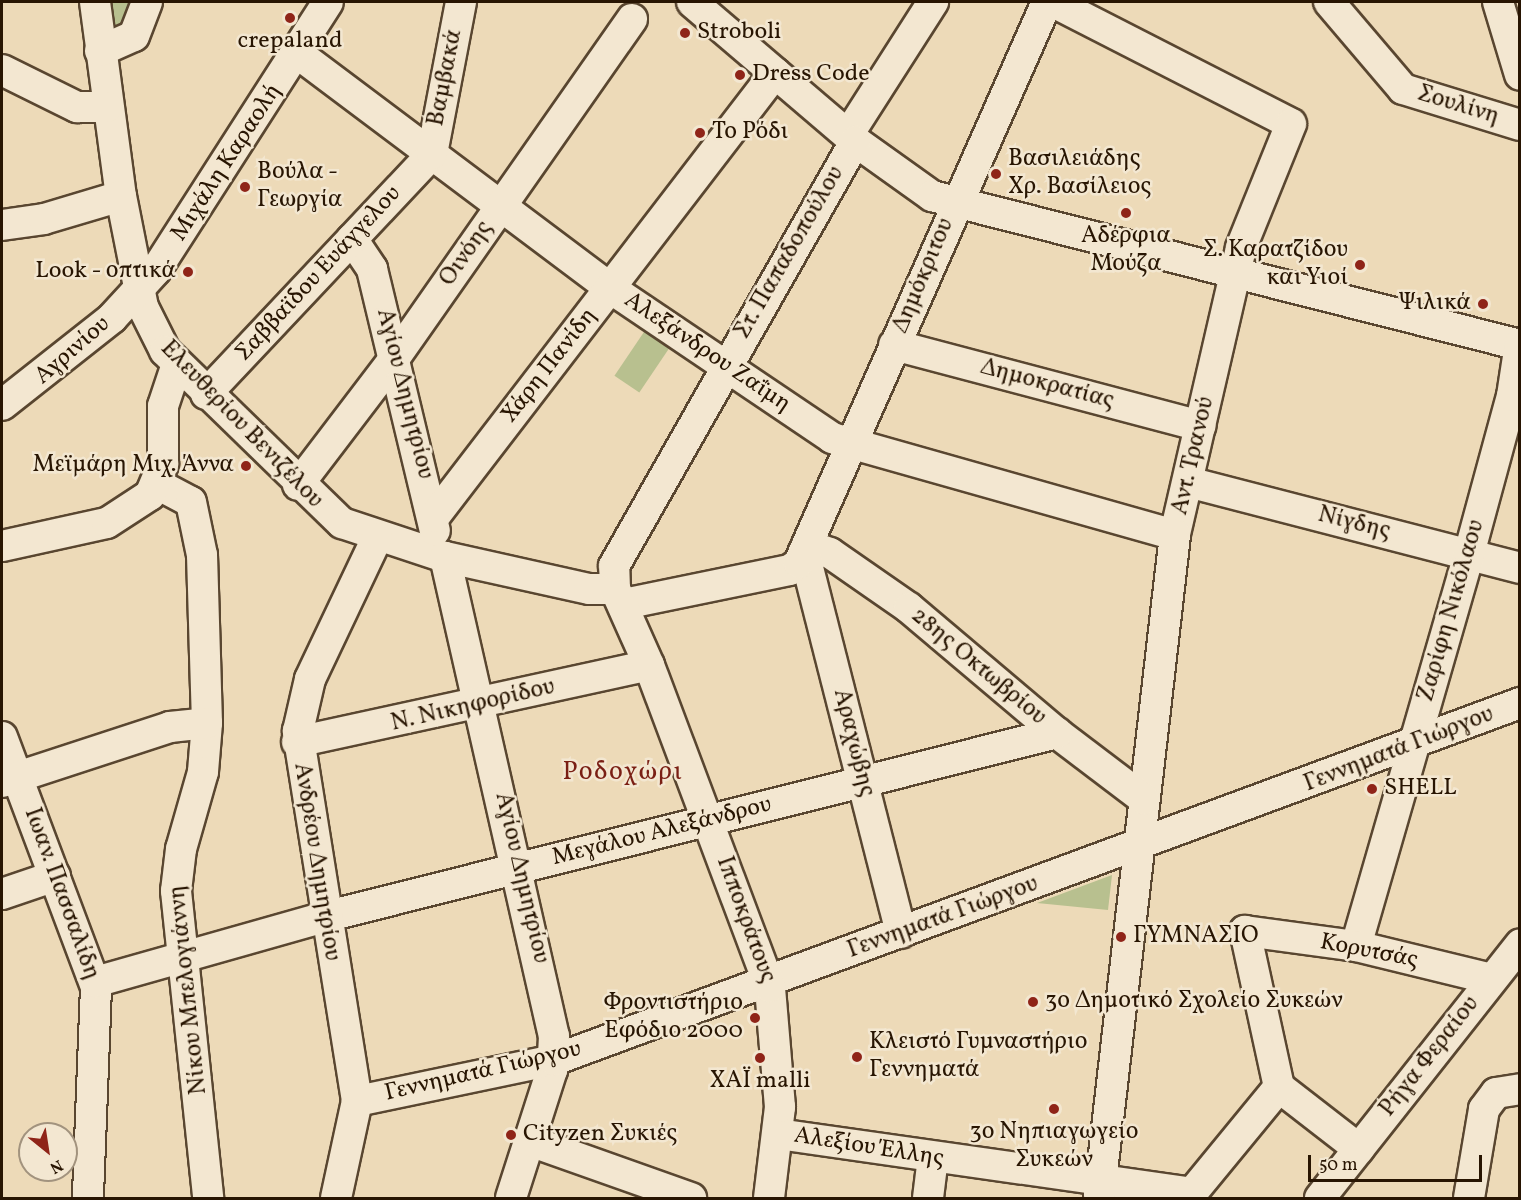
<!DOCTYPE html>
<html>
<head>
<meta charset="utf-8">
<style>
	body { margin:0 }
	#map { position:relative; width:1521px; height:1200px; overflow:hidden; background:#eddab8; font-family:Vollkorn,serif }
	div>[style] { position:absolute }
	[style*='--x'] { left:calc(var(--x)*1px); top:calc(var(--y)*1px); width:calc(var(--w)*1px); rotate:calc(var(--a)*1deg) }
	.green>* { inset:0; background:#b8c08f; transform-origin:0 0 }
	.roads { filter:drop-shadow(2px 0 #594630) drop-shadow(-2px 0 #594630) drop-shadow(0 2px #594630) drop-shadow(0 -2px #594630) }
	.minor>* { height:30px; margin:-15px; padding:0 15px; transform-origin:15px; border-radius:15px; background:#f3e7d1 }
	.dots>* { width:16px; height:16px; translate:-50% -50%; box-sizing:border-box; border:3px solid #f3e7d1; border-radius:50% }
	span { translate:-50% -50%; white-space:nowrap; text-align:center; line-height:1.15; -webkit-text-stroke:5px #f3e7d1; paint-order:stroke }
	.poi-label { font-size:24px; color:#281502 }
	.left { translate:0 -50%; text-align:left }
	.right { translate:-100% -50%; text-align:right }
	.street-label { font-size:24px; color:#281502 }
	.neighbourhood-label { font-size:26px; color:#7a1f14; letter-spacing:1.5px }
	.frame { position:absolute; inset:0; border:3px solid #281502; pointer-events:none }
	.north { position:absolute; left:18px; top:1122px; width:60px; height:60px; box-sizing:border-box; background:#f3e7d1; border:2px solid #a2937e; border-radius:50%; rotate:150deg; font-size:16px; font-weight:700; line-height:24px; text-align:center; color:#281502 }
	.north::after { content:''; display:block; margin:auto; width:21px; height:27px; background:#8f2418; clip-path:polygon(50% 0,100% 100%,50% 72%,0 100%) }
	.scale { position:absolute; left:1308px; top:1155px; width:174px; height:27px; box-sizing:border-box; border:3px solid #281502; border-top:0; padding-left:8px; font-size:18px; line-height:21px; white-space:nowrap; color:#281502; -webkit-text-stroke:4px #f3e7d1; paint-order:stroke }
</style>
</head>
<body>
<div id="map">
	<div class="green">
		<div style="clip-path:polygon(108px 2px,134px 2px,128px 31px,111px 28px)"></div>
		<div style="left:648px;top:326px;width:30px;height:60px;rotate:34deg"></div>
		<div style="clip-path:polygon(1112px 875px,1108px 910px,1037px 903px)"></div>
	</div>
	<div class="roads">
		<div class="minor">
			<div style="--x:95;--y:2;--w:196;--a:82.4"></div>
			<div style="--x:121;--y:196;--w:113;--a:78.8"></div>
			<div style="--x:143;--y:307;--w:49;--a:63.4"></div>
			<div style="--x:165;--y:351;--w:247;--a:44.2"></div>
			<div style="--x:342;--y:523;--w:108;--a:18.3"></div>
			<div style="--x:445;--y:557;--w:148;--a:12.5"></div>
			<div style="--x:589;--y:589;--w:26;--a:0"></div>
			<div style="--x:692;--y:2;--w:214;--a:40.5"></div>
			<div style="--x:855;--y:141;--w:95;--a:35.5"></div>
			<div style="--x:932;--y:196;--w:607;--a:14.22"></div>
			<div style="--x:1053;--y:2;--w:267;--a:27.1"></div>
			<div style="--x:1291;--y:124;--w:134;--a:112"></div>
			<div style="--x:1241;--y:248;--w:294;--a:103"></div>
			<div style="--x:1175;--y:535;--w:667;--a:96.54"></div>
			<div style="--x:1329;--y:2;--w:114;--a:49.6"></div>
			<div style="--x:1403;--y:89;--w:122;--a:17.1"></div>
			<div style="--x:1498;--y:2;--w:76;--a:73.2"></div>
			<div style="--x:100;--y:51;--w:37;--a:-24"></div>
			<div style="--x:134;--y:36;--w:36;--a:-69"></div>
			<div style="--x:297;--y:53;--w:391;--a:36.9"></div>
			<div style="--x:610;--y:288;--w:268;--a:34"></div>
			<div style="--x:832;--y:438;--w:356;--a:15.8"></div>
			<div style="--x:2;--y:70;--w:84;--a:26.3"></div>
			<div style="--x:77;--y:107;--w:30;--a:0"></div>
			<div style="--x:848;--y:135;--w:158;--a:-57.4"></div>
			<div style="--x:2;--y:225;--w:42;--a:-8.1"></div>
			<div style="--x:44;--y:219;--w:80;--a:-16.6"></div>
			<div style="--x:352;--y:239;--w:36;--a:56"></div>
			<div style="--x:372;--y:269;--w:269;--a:76.5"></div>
			<div style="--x:894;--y:345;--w:317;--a:14.8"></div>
			<div style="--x:206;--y:394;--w:330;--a:-46.7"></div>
			<div style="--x:432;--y:154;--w:155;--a:-79.2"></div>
			<div style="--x:2;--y:405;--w:140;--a:-38.3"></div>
			<div style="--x:112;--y:318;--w:65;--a:-47.5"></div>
			<div style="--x:156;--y:270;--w:318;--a:-57.3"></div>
			<div style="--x:1188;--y:482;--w:343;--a:14.5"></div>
			<div style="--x:157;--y:484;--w:38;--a:28"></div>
			<div style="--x:191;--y:502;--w:54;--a:78.3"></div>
			<div style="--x:202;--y:555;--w:168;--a:88.3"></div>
			<div style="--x:207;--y:723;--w:49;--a:94.7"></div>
			<div style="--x:203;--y:772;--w:80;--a:105.9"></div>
			<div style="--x:181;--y:849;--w:42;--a:96.8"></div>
			<div style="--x:176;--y:891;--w:309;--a:84"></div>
			<div style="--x:298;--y:485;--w:158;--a:-52.7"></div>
			<div style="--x:394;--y:359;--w:415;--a:-55"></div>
			<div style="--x:434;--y:517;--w:560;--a:-52.48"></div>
			<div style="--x:807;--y:545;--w:24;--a:19"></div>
			<div style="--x:830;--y:553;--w:96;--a:34.8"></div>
			<div style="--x:909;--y:608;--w:194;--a:40.2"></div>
			<div style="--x:1057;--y:733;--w:109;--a:37.2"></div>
			<div style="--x:2;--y:546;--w:107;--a:-12.4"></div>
			<div style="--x:107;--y:523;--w:51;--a:-33.1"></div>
			<div style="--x:150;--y:495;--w:34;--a:-67"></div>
			<div style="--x:163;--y:464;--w:58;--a:-90"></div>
			<div style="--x:163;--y:406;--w:44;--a:-71.6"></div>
			<div style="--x:804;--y:552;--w:393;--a:75.7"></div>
			<div style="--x:445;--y:557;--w:491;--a:77.2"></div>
			<div style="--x:554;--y:1036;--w:34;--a:93"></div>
			<div style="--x:552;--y:1070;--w:134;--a:107.8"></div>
			<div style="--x:624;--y:604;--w:169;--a:-11.6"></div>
			<div style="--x:790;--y:570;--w:11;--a:-38"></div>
			<div style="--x:799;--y:563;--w:613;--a:-66.15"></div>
			<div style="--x:2;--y:737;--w:267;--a:69.4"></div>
			<div style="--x:96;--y:987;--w:211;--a:92.2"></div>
			<div style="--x:297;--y:742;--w:360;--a:-12.3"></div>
			<div style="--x:2;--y:782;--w:177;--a:-18.1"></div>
			<div style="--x:170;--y:727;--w:37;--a:-6"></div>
			<div style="--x:2;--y:894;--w:56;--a:-18.8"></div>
			<div style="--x:1356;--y:946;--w:408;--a:-73.9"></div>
			<div style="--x:1469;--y:554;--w:164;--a:-74.8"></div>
			<div style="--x:1512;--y:396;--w:53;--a:-81.3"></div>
			<div style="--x:95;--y:982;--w:238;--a:-15.8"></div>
			<div style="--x:324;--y:917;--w:756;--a:-14.09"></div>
			<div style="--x:1279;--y:1087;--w:101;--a:37.8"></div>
			<div style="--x:357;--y:1101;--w:201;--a:-11.8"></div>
			<div style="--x:554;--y:1060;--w:1030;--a:-20.28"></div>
			<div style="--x:778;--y:1134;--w:418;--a:8.1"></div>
			<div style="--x:1192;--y:1193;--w:137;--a:-50.6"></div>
			<div style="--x:1279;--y:1087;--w:160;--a:-102.3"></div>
			<div style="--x:1245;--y:931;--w:112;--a:7.7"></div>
			<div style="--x:1356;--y:946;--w:139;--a:13.7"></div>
			<div style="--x:530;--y:1141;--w:171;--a:19.5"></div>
			<div style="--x:336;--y:1198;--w:99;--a:-77.8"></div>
			<div style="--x:357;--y:1101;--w:375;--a:-99.1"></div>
			<div style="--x:298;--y:731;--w:53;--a:-77"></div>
			<div style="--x:310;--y:679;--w:156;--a:-64.6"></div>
			<div style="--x:769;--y:1198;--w:92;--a:-83.1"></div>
			<div style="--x:780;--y:1107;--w:120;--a:-94.8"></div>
			<div style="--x:770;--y:987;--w:344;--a:-110.6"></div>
			<div style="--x:649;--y:665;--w:83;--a:-114.1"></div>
			<div style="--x:615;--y:589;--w:23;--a:-92"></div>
			<div style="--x:614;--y:566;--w:489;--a:-60.4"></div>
			<div style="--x:928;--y:1198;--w:39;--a:-83"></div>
			<div style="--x:1320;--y:1198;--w:323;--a:-51.7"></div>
			<div style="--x:1469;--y:1198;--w:90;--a:-80.4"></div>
			<div style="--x:1484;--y:1109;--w:20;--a:-53"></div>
			<div style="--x:1496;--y:1093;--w:24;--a:-9"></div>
		</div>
	</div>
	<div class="dots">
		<div style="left:290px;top:18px;background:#8f2418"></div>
		<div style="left:685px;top:33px;background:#8f2418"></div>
		<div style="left:740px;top:75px;background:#8f2418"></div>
		<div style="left:700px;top:133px;background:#8f2418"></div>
		<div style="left:996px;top:174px;background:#8f2418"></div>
		<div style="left:245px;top:187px;background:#8f2418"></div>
		<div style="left:1126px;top:213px;background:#8f2418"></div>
		<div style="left:1360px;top:265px;background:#8f2418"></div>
		<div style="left:188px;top:272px;background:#8f2418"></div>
		<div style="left:1483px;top:304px;background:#8f2418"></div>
		<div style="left:246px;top:466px;background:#8f2418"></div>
		<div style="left:1372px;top:789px;background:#8f2418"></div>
		<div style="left:1121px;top:937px;background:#8f2418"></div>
		<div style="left:1033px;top:1002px;background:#8f2418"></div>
		<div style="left:755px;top:1018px;background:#8f2418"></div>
		<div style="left:857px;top:1057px;background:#8f2418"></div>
		<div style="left:760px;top:1058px;background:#8f2418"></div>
		<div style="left:1054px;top:1109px;background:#8f2418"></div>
		<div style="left:511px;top:1135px;background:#8f2418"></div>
	</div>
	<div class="poi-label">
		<span class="left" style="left:697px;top:33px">Stroboli</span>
		<span style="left:290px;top:42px">crepaland</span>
		<span class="left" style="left:752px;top:75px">Dress Code</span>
		<span class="left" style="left:712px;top:133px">Το Ρόδι</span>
		<span class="left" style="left:1008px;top:174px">Βασιλειάδης<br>Χρ. Βασίλειος</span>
		<span class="left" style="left:257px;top:187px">Βούλα -<br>Γεωργία</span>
		<span style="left:1126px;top:251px">Αδέρφια<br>Μούζα</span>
		<span class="right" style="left:1348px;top:265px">Σ. Καρατζίδου<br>και Υιοί</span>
		<span class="right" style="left:176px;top:272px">Look - οπτικά</span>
		<span class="right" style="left:1471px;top:304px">Ψιλικά</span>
		<span class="right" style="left:234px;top:466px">Μεϊμάρη Μιχ. Άννα</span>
		<span class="left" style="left:1384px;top:789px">SHELL</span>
		<span class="left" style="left:1133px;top:937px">ΓΥΜΝΑΣΙΟ</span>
		<span class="left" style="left:1045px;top:1002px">3ο Δημοτικό Σχολείο Συκεών</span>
		<span class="right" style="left:743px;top:1018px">Φροντιστήριο<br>Εφόδιο 2000</span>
		<span class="left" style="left:869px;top:1057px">Κλειστό Γυμναστήριο<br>Γεννηματά</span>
		<span style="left:760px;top:1082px">ΧΑΪ malli</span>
		<span style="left:1054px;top:1147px">3ο Νηπιαγωγείο<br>Συκεών</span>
		<span class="left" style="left:523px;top:1135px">Cityzen Συκιές</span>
	</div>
	<div class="street-label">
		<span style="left:446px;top:78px;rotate:-79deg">Βαμβακά</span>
		<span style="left:1458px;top:106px;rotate:17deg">Σουλίνη</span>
		<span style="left:227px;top:163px;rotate:-57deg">Μιχάλη Καραολή</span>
		<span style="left:790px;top:253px;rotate:-60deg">Στ. Παπαδοπούλου</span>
		<span style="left:467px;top:254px;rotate:-55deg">Οινόης</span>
		<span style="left:319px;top:274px;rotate:-47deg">Σαββαϊδου Ευάγγελου</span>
		<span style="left:924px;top:276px;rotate:-67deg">Δημόκριτου</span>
		<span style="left:73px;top:351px;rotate:-41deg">Αγρινίου</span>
		<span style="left:707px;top:353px;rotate:34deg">Αλεξάνδρου Ζαΐμη</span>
		<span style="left:550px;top:366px;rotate:-52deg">Χάρη Πανίδη</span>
		<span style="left:1047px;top:385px;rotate:15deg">Δημοκρατίας</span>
		<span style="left:404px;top:394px;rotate:76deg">Αγίου Δημητρίου</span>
		<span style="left:241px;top:425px;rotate:46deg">Ελευθερίου Βενιζέλου</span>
		<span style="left:1194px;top:456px;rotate:-77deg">Αντ. Τρανού</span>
		<span style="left:1354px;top:524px;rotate:14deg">Νίγδης</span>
		<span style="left:1452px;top:611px;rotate:-74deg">Ζαρίφη Νικόλαου</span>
		<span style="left:978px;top:667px;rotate:40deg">28ης Οκτωβρίου</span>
		<span style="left:473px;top:706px;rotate:-13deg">Ν. Νικηφορίδου</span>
		<span style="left:853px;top:743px;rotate:76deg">Αραχώβης</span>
		<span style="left:1399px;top:750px;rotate:-21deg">Γεννηματά Γιώργου</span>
		<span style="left:662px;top:832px;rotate:-14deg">Μεγάλου Αλεξάνδρου</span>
		<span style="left:316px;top:862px;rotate:81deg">Ανδρέου Δημητρίου</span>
		<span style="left:521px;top:878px;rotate:77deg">Αγίου Δημητρίου</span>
		<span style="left:61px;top:894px;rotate:70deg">Ιωαν. Πασσαλίδη</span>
		<span style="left:943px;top:918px;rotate:-20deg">Γεννηματά Γιώργου</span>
		<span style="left:745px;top:920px;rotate:70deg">Ιπποκράτους</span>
		<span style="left:1369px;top:952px;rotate:11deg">Κορυτσάς</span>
		<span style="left:189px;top:990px;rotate:-96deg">Νίκου Μπελογιάννη</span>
		<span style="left:1430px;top:1057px;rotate:-52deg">Ρήγα Φεραίου</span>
		<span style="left:483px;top:1072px;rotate:-13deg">Γεννηματά Γιώργου</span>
		<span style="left:869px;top:1148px;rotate:9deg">Αλεξίου Έλλης</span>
	</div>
	<div class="neighbourhood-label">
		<span style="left:623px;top:773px">Ροδοχώρι</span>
	</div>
	<div class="frame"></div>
	<div class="north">N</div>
	<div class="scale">50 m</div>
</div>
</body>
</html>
